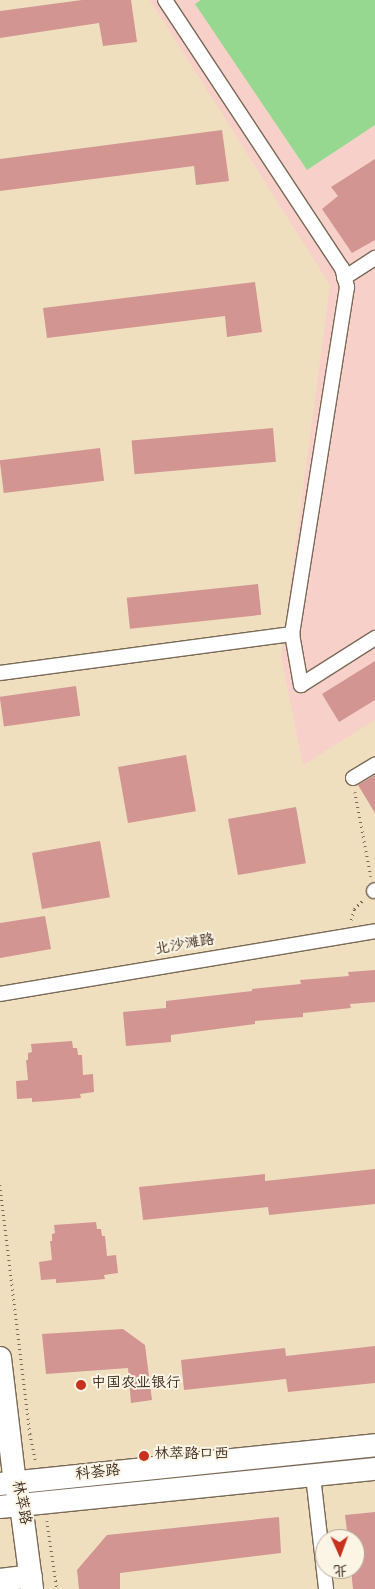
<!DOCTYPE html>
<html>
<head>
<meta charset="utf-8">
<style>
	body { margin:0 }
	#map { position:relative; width:375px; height:1589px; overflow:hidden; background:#efdfbf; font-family:"Gochi Hand","LXGW WenKai TC",sans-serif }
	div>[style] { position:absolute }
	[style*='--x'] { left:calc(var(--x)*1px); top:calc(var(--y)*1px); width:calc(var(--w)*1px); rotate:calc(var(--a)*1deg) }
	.built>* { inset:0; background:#f7d0ca }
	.green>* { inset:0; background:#96d88f }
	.building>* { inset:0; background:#d29591; transform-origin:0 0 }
	.path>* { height:2.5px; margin-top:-1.25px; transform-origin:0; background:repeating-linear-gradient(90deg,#7a6956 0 1px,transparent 0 5px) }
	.roads { filter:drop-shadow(1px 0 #7a6956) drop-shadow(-1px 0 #7a6956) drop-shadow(0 1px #7a6956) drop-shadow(0 -1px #7a6956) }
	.minor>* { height:14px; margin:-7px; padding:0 7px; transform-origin:7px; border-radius:7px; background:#fff }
	.primary>* { height:22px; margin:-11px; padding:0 11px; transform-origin:11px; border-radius:11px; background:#fff }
	.dots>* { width:14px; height:14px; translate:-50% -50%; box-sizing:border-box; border:2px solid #fcf5e5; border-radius:50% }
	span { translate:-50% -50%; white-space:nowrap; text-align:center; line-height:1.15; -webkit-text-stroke:4px #fcf5e5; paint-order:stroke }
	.street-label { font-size:15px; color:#3b2a1e }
	.poi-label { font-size:15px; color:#3b2a1e }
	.left { translate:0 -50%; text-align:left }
	.north { position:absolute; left:315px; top:1529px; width:50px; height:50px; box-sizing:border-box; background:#fcf5e5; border:1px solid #afa495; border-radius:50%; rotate:178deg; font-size:14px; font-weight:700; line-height:20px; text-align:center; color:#3b2a1e }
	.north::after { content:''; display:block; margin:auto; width:18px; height:22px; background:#c8321e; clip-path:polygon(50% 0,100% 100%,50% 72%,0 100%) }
</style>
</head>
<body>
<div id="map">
	<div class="built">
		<div style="clip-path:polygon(150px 0,375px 0,375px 720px,303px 765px,281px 656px,330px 285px)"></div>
	</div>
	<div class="green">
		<div style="clip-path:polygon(201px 0,375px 0,375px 125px,307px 170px,195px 4px)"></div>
	</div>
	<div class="building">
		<div style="clip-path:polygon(82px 0,131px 0,137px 42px,103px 46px,99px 23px,0 38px,0 11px)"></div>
		<div style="clip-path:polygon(222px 130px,229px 181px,196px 185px,194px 166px,0 191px,0 159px)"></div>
		<div style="clip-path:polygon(375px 159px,375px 240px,352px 253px,322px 209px,338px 196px,331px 187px)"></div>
		<div style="clip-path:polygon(255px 282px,262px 332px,227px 337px,225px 316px,47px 338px,43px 308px)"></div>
		<div style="left:273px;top:428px;width:34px;height:142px;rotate:85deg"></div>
		<div style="left:100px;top:448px;width:33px;height:101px;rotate:83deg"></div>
		<div style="left:258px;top:584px;width:31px;height:132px;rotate:84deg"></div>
		<div style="clip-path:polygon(375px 661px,375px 700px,339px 722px,322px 694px)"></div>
		<div style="left:76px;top:686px;width:30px;height:77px;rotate:82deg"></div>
		<div style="left:186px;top:755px;width:57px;height:69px;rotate:80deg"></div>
		<div style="clip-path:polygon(375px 775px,375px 813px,358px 785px)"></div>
		<div style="left:296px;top:807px;width:57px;height:69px;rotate:80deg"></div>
		<div style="left:100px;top:841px;width:57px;height:69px;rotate:80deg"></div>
		<div style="clip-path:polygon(45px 916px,51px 949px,0 958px,0 923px)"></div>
		<div style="clip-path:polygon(375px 970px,375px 1002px,350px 1004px,351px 1008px,303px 1013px,303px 1017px,255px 1021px,255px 1024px,171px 1035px,171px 1042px,126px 1046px,123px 1012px,166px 1008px,166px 1001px,252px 991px,252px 989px,301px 984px,300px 980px,349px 976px,348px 972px)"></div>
		<div style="clip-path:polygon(72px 1041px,73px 1048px,77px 1048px,78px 1055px,82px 1055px,83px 1075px,93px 1074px,94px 1092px,80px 1094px,81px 1098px,48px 1101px,32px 1102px,32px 1098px,17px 1099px,16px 1081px,28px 1080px,26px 1060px,28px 1060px,28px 1053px,32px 1052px,31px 1044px)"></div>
		<div style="clip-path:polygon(375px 1169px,375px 1204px,269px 1215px,268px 1207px,143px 1220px,139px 1187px,265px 1174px,265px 1181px)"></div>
		<div style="clip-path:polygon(96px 1222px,97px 1229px,101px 1229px,102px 1236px,105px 1236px,107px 1256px,116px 1255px,118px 1273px,104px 1275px,105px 1279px,71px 1282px,56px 1283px,56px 1279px,41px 1280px,39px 1262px,52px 1260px,50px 1241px,52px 1241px,52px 1234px,55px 1233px,54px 1225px)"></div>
		<div style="clip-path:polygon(123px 1329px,145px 1345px,152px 1400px,131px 1403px,128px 1368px,46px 1374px,42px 1334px)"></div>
		<div style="clip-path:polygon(375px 1346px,375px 1383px,288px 1392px,286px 1379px,184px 1390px,181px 1360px,285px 1348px,286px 1356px)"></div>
		<div style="clip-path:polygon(375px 1512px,375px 1589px,353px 1589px,351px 1569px,355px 1569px,355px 1539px,348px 1539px,345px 1515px)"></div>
		<div style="clip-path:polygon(279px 1517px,281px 1553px,120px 1573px,120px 1589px,79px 1589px,77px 1570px,107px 1535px)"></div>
	</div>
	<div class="path">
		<div style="--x:355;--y:792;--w:86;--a:79.3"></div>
		<div style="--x:351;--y:920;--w:11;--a:-75"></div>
		<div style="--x:354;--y:909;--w:13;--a:-45"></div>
		<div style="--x:0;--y:1185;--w:251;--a:83.1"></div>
		<div style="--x:30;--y:1434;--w:29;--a:78"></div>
		<div style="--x:47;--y:1521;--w:69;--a:81.6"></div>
	</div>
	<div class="roads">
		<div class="minor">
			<div style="--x:165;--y:0;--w:321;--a:56.6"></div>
			<div style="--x:342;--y:268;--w:20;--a:75"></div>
			<div style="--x:347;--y:287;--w:351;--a:99"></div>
			<div style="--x:292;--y:634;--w:52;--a:80"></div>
			<div style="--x:301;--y:685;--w:88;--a:-32.4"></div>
			<div style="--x:344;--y:278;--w:37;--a:-33"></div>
			<div style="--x:0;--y:673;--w:295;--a:-7.6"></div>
			<div style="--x:353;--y:778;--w:26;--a:-31"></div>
			<div style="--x:374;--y:891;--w:1;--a:-45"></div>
			<div style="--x:0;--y:994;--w:380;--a:-9.5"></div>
			<div style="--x:313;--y:1476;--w:114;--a:83.4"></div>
		</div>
		<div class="primary">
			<div style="--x:0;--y:1358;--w:126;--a:83.2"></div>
			<div style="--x:15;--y:1483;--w:23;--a:75"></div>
			<div style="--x:21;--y:1505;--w:85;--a:82.5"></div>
			<div style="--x:0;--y:1484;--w:377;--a:-5.9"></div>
			<div style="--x:0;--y:1507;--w:377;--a:-5.8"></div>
			<div style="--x:0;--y:1580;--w:31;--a:-7"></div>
		</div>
	</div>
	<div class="dots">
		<div style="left:81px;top:1385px;background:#c8321e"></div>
		<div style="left:144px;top:1456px;background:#c8321e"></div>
	</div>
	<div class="street-label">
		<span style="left:185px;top:946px;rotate:-10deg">北沙滩路</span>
		<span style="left:98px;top:1474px;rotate:-6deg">科荟路</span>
		<span style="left:20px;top:1503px;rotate:79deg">林萃路</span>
	</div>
	<div class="poi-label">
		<span class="left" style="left:91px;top:1385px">中国农业银行</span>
		<span class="left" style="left:154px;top:1456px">林萃路口西</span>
	</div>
	<div class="north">北</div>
</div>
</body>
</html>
